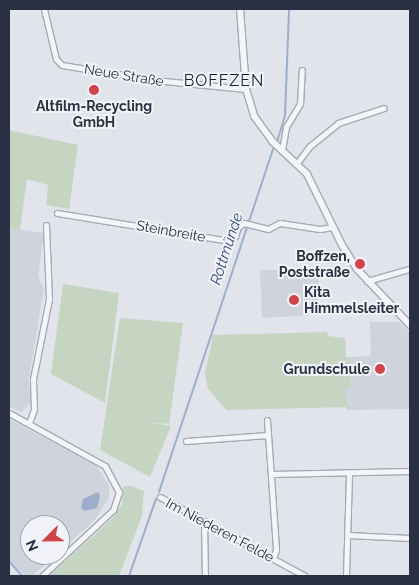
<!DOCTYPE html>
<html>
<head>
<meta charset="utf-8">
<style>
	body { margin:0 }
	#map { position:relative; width:419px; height:585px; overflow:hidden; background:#e1e4ea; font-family:Raleway,sans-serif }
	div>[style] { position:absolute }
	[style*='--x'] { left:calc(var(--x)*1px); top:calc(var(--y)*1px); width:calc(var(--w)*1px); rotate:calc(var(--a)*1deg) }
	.built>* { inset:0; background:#cfd3dc }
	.green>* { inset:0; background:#c5d5c2 }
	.water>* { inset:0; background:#9caecb }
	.stream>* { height:2px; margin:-1px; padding:0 1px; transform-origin:1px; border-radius:1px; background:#9caecb }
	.roads { filter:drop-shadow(1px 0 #a6aab5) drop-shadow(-1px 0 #a6aab5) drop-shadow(0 1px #a6aab5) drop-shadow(0 -1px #a6aab5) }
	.minor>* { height:5px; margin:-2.5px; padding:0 2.5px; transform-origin:2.5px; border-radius:2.5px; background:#f4f5f8 }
	.tertiary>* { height:6px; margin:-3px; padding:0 3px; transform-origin:3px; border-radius:3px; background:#f4f5f8 }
	.dots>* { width:14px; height:14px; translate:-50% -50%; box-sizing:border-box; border:2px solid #f1f3f8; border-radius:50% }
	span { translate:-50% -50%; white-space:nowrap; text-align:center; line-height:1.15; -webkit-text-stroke:4px #f1f3f8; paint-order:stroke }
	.street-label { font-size:14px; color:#293043 }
	.poi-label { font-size:14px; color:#293043; font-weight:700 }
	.right { translate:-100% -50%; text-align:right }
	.left { translate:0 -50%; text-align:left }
	.water-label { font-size:15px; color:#324a78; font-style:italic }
	.quarter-label { font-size:16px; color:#1b2134; letter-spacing:1px }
	.frame { position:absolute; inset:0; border:10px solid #293043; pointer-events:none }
	.north { position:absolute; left:20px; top:515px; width:50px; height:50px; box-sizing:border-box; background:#f1f3f8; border:1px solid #a1a5b0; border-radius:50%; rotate:247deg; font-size:14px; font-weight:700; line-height:20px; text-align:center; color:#293043 }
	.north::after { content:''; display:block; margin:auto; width:18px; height:22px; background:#d2444b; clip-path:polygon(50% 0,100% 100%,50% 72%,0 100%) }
</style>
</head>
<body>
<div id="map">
	<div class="built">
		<div style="clip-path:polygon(9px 228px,44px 233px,38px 276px,44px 289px,29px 378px,30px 403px,22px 412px,9px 407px)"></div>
		<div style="clip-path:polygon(318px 269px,319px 309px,312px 315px,262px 318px,260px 270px)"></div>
		<div style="clip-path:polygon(370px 322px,399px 322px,410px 333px,410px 409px,346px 410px,345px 388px,351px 387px,350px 357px,371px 356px)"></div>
		<div style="clip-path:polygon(9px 419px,97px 466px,109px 486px,109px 498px,94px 521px,60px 551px,60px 525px,30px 525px,30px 555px,56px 555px,32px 576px,24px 576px,9px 559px)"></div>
	</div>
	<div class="green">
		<div style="clip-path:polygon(9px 130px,78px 145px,69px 209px,46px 205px,48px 185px,27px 179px,20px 230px,9px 228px)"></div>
		<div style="clip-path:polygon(63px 284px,119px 293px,105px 403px,51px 374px)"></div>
		<div style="clip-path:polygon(120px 318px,183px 323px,169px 424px,148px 422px,171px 426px,150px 477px,100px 450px)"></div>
		<div style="clip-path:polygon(327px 332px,328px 336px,345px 338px,346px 357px,350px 357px,351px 387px,345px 388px,346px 402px,351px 407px,226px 410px,208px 389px,205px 374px,213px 335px)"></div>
		<div style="clip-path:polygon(128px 485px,144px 491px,142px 516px,119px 576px,49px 576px,114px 517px,122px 504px,123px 487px)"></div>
	</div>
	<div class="water">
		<div style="clip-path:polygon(98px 492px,100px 496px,97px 508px,84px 511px,81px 507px,83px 499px)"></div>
	</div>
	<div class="stream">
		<div style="--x:277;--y:142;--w:28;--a:-73"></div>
		<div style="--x:285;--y:115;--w:106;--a:-87.8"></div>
		<div style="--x:159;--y:492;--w:365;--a:-71.6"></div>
		<div style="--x:9;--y:561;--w:20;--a:49"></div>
		<div style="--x:129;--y:576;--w:82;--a:-70.7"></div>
	</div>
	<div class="roads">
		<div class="minor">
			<div style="--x:44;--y:9;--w:51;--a:76.5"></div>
			<div style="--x:56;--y:59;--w:8;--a:45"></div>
			<div style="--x:62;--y:65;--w:93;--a:9.3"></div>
			<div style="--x:154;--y:80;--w:92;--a:5.6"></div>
			<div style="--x:282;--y:150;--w:23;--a:-80"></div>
			<div style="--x:286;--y:127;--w:27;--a:-59"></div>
			<div style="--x:300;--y:104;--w:34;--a:-87"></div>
			<div style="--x:297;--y:163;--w:21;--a:-53"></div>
			<div style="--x:310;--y:146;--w:36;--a:-39"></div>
			<div style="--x:338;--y:123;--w:48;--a:-18.1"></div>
			<div style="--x:57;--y:213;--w:169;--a:9.2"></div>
			<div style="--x:224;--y:240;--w:12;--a:-20"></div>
			<div style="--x:235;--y:236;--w:9;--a:-72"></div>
			<div style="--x:238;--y:227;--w:7;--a:-34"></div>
			<div style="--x:244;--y:223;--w:25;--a:14"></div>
			<div style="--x:268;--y:229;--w:13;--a:-27"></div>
			<div style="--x:280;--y:223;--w:40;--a:8.5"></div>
			<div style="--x:320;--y:229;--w:13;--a:-9"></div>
			<div style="--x:367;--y:281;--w:44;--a:-15.9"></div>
			<div style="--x:9;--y:413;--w:110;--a:28.9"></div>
			<div style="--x:105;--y:466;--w:30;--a:62"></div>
			<div style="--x:119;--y:492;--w:19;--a:108"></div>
			<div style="--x:113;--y:510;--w:97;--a:137.1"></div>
			<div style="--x:267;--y:420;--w:130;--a:86"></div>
			<div style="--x:276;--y:550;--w:9;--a:111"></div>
			<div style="--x:29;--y:423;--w:15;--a:-70"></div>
			<div style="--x:34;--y:409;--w:30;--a:-92"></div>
			<div style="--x:33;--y:379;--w:82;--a:-78.7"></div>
			<div style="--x:49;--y:299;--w:74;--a:-92.3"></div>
			<div style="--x:186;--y:441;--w:82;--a:-4.2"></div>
			<div style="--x:272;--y:474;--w:138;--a:-1.2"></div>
			<div style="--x:160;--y:497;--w:165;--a:28.6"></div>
			<div style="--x:204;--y:521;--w:55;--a:89"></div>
			<div style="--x:348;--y:535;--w:62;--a:2.8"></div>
			<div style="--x:346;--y:576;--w:103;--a:-88.3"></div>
		</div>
		<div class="tertiary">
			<div style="--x:240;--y:9;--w:80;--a:85.7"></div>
			<div style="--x:246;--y:89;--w:28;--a:73"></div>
			<div style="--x:254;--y:116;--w:31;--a:54"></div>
			<div style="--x:272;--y:141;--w:48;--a:43.3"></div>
			<div style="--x:307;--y:174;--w:79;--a:63.8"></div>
			<div style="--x:342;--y:245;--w:28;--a:58"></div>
			<div style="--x:357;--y:269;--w:77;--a:46.6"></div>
		</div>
	</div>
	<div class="dots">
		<div style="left:94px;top:90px;background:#d2444b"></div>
		<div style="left:360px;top:264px;background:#d2444b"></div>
		<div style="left:294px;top:300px;background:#d2444b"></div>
		<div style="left:380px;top:369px;background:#d2444b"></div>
	</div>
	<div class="street-label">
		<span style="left:124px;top:75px;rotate:9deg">Neue Straße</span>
		<span style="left:171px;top:231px;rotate:10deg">Steinbreite</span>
		<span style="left:220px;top:530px;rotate:28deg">Im Niederen Felde</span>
	</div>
	<div class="poi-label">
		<span style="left:94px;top:114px">Altfilm-Recycling<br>GmbH</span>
		<span class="right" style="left:350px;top:264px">Boffzen,<br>Poststraße</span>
		<span class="left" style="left:304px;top:300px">Kita<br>Himmelsleiter</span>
		<span class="right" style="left:370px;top:369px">Grundschule</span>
	</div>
	<div class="water-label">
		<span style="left:227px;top:249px;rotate:-72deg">Rottmünde</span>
	</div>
	<div class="quarter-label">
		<span style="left:224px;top:81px">BOFFZEN</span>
	</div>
	<div class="frame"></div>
	<div class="north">N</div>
</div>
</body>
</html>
